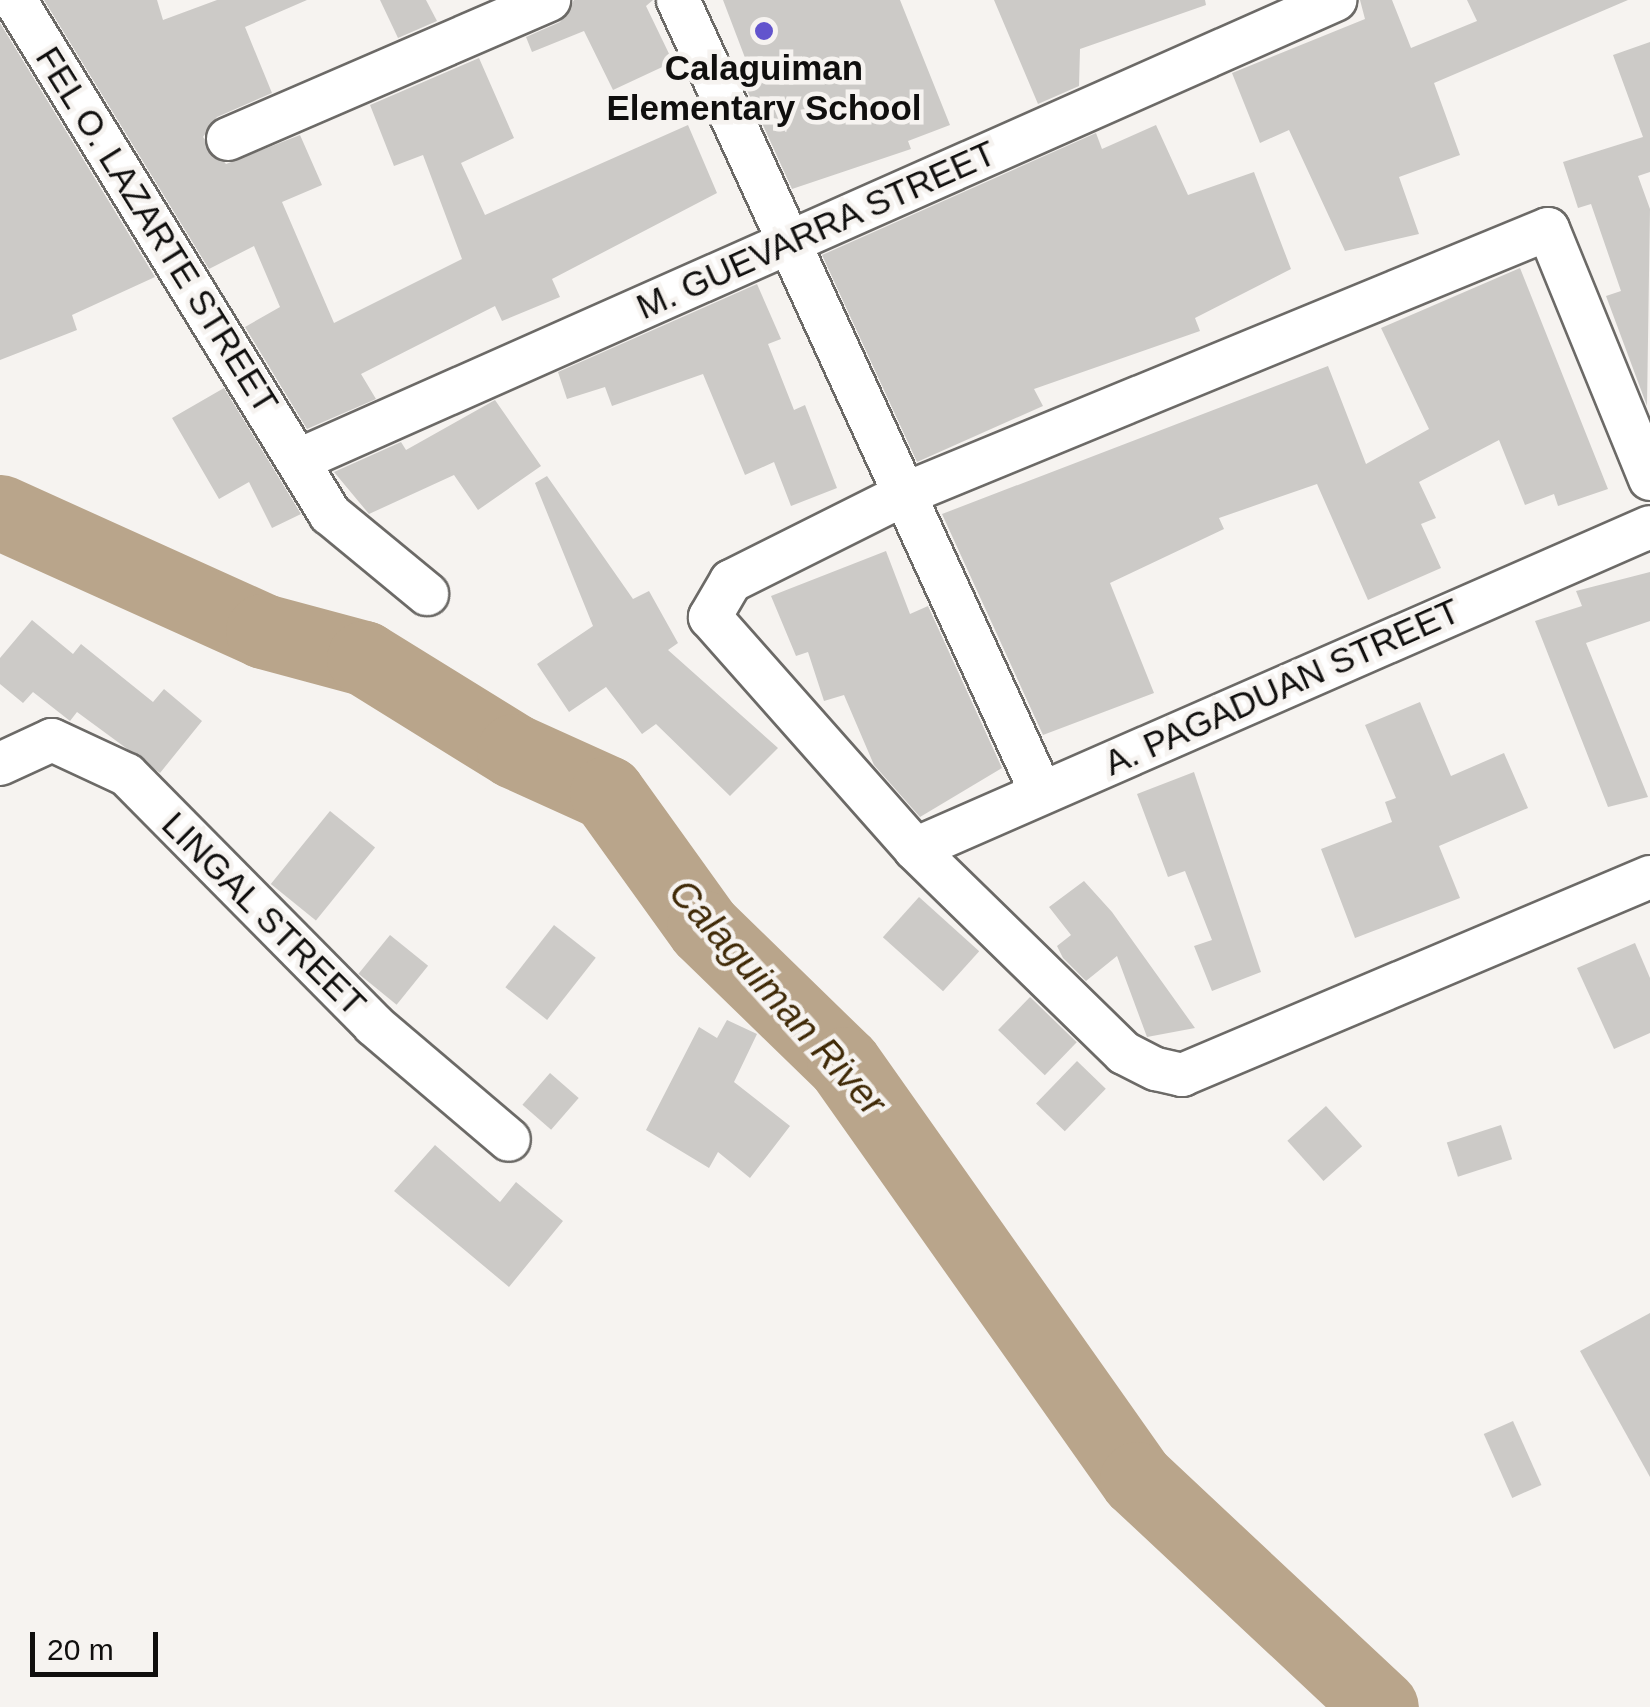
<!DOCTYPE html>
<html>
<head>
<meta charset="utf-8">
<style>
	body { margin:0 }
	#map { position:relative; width:1650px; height:1707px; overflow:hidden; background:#f6f3f0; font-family:Arial,sans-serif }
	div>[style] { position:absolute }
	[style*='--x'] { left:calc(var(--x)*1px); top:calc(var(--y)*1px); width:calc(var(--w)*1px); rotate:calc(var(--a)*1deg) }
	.river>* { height:75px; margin:-37.5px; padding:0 37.5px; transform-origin:37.5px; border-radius:37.5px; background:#b9a58b }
	.building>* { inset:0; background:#cccac7; transform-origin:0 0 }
	.roads { filter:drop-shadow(2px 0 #6c6a67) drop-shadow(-2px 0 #6c6a67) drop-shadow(0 2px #6c6a67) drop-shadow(0 -2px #6c6a67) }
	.street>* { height:42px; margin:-21px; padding:0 21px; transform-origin:21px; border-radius:21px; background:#fff }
	.dots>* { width:28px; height:28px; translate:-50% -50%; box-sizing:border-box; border:5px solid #f6f3f0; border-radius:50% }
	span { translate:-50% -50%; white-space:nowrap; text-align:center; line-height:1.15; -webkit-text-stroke:9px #f6f3f0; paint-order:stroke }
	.poi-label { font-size:35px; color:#100f0e; font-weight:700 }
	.street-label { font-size:35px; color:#100f0e }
	.water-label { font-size:38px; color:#402a07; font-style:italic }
	.scale { position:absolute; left:30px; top:1632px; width:128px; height:45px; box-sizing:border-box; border:5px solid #100f0e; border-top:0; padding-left:12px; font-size:30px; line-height:35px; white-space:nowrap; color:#100f0e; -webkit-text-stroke:8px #f6f3f0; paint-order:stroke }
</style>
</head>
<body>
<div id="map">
	<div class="river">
		<div style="--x:0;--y:512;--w:289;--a:24.3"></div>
		<div style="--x:263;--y:631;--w:105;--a:15"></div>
		<div style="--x:364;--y:658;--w:176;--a:31.8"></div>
		<div style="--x:514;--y:751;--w:102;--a:24.3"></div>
		<div style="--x:607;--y:793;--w:166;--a:54.3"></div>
		<div style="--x:704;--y:928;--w:195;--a:44.2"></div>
		<div style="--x:844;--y:1064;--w:508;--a:54.78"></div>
		<div style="--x:1137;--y:1479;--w:334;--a:43.1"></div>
	</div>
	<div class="building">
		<div style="clip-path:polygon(44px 0,157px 0,163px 20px,217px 0,307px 0,245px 27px,272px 93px,217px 117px,203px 137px,226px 164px,300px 135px,322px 185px,282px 202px,334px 323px,462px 259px,423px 155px,394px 166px,370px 105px,479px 58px,514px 138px,461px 163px,485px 215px,688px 125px,717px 193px,552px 279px,560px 297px,502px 321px,495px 306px,361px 374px,376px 399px,307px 429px,245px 327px,280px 307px,254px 246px,209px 269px)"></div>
		<div style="clip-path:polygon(380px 0,426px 0,437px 21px,398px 38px)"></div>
		<div style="clip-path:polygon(574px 0,653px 0,646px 6px,673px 62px,613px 90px,584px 31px,532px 52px,526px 37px,560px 22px)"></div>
		<div style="clip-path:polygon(723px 0,900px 0,950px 125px,908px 141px,911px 149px,792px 189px,741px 77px,738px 66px,747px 63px)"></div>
		<div style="clip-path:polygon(994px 0,1205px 0,1206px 5px,1080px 49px,1079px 86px,1038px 104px)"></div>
		<div style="clip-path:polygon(1360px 0,1392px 0,1411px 48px,1477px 21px,1467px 0,1628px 0,1434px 83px,1460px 155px,1399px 177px,1419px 234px,1345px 251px,1289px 130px,1260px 143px,1232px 73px,1365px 19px)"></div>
		<div style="clip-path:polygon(0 23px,155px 277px,72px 315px,77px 330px,0 360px)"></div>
		<div style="clip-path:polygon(1650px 42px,1650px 172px,1638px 176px,1650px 209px,1647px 406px,1606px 296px,1621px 291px,1591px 204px,1578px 208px,1563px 162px,1643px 137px,1613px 55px)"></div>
		<div style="clip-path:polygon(1156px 125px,1188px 195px,1254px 172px,1291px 269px,1195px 318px,1200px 331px,1034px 389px,1043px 406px,917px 462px,822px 255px,1096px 133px,1102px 149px)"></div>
		<div style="clip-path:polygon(1520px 268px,1608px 489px,1558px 506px,1554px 494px,1525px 505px,1499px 440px,1419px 482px,1436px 518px,1421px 524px,1441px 568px,1368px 600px,1317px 484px,1219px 518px,1224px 529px,1110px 583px,1154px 693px,1043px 735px,942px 514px,1328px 366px,1366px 464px,1429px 429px,1381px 328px)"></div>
		<div style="clip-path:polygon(757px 284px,781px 339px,768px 344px,794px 410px,805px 405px,837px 488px,791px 506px,774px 462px,745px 475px,703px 374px,612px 406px,605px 387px,567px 399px,558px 372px)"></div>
		<div style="clip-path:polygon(224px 388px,301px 514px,272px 528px,249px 482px,219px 499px,172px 418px)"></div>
		<div style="clip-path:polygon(495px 400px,541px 466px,478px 510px,454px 475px,369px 514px,334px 472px,401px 442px,406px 450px)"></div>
		<div style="clip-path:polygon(547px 476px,633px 599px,649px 591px,678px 643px,668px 650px,778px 748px,730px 796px,656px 724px,642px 734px,606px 687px,569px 712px,537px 664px,593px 626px,535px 483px)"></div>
		<div style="clip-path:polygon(886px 551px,910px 614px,928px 606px,1002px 768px,920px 817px,874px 765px,844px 695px,824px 701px,808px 652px,796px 656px,771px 596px)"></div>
		<div style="clip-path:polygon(1650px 572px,1650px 621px,1586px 643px,1648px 797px,1608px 807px,1535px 621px,1582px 606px,1576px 591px)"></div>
		<div style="clip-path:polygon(32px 620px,73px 654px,81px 644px,153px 702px,164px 689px,202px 721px,160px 773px,77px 712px,70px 721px,33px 692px,23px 703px,0 684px,0 658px)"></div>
		<div style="clip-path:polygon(1420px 702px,1451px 776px,1504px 753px,1528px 808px,1439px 846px,1460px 898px,1355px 938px,1321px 849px,1392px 822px,1385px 802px,1396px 798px,1365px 725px)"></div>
		<div style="clip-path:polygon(1194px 772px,1261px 972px,1212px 991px,1194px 946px,1212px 940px,1185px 871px,1168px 877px,1137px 794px)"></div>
		<div style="left:330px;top:811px;width:58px;height:94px;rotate:39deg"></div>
		<div style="clip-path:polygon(1084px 881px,1112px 912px,1195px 1028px,1147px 1037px,1117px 956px,1086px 981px,1063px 958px,1057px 946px,1071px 935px,1049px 907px)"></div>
		<div style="left:919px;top:897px;width:81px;height:54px;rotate:42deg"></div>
		<div style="left:554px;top:925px;width:53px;height:79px;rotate:38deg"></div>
		<div style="left:390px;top:935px;width:49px;height:50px;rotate:39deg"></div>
		<div style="clip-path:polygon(1635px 943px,1650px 978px,1650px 1033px,1614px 1049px,1577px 968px)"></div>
		<div style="left:1030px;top:997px;width:65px;height:46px;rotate:44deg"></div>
		<div style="clip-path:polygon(727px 1020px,757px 1034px,734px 1082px,790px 1126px,750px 1178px,718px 1152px,709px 1168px,646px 1130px,699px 1027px,717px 1038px)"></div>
		<div style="left:1077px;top:1061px;width:40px;height:59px;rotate:44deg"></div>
		<div style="left:550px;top:1073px;width:38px;height:42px;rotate:41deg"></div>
		<div style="left:1326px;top:1106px;width:54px;height:52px;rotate:48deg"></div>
		<div style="left:1501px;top:1125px;width:36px;height:57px;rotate:72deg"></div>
		<div style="clip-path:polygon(435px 1145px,500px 1202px,516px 1182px,563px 1221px,509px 1287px,394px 1191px)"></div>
		<div style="clip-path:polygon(1650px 1313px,1650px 1477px,1580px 1351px)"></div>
		<div style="left:1513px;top:1421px;width:70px;height:32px;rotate:66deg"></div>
	</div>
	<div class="roads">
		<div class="street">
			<div style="--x:15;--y:0;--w:603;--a:58.5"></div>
			<div style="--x:330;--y:514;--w:126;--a:39.5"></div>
			<div style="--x:678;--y:0;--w:871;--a:65.38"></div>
			<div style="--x:228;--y:139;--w:350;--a:-23.4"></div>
			<div style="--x:299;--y:460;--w:1134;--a:-23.94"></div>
			<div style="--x:1650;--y:479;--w:270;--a:-112.2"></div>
			<div style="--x:1548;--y:229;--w:693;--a:157.62"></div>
			<div style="--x:907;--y:493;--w:197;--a:153.4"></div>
			<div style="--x:731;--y:581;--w:42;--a:120.3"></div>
			<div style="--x:710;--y:617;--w:310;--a:48.5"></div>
			<div style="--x:915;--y:849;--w:292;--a:44.3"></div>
			<div style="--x:1124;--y:1053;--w:36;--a:27"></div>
			<div style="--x:1156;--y:1069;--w:27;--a:13"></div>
			<div style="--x:1182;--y:1075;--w:508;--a:-22.93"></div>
			<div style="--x:0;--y:764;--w:57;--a:-24.8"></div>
			<div style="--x:52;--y:740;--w:83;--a:25"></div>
			<div style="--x:127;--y:775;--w:351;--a:45.3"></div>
			<div style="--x:374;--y:1025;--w:177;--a:40.4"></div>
			<div style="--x:915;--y:849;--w:802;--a:-23.66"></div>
		</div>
	</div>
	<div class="dots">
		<div style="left:764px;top:31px;background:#6254cd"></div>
	</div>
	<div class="poi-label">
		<span style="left:764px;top:88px">Calaguiman<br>Elementary School</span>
	</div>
	<div class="street-label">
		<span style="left:157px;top:230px;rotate:58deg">FEL O. LAZARTE STREET</span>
		<span style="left:816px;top:230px;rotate:-24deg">M. GUEVARRA STREET</span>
		<span style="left:1282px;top:687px;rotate:-24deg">A. PAGADUAN STREET</span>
		<span style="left:264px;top:914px;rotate:45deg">LINGAL STREET</span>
	</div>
	<div class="water-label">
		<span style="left:777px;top:998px;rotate:48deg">Calaguiman River</span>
	</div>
	<div class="scale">20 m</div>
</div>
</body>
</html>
